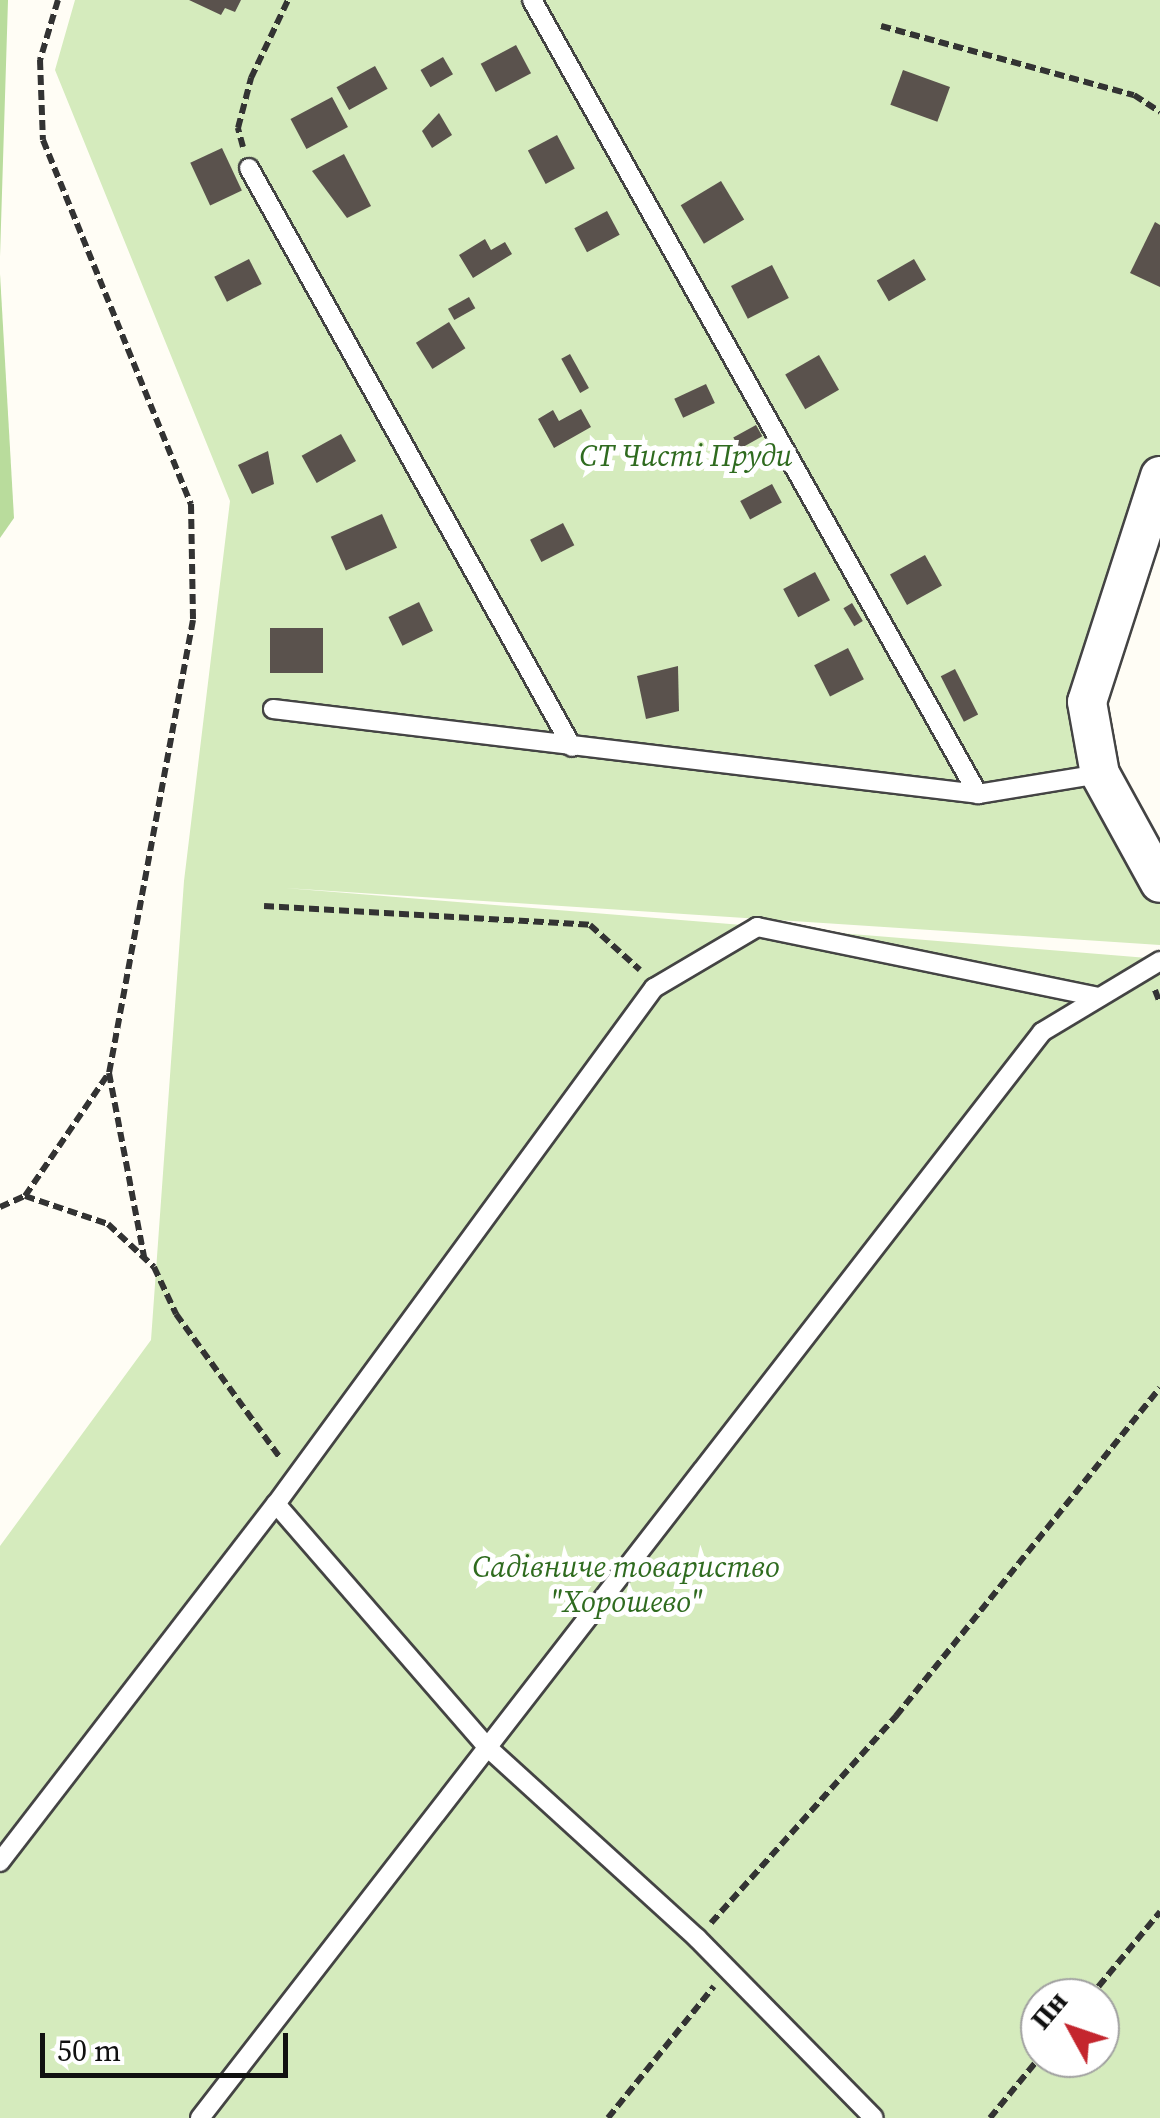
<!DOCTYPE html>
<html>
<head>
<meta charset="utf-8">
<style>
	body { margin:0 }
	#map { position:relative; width:1160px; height:2118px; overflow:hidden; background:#fffdf5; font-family:"Source Serif 4",serif }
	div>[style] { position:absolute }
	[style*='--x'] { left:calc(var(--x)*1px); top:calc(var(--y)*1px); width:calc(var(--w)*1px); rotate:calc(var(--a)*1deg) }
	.green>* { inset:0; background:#d5ebbd }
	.forest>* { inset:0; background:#b9dc9c }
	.building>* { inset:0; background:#5a524d; transform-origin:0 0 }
	.path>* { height:6px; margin-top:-3px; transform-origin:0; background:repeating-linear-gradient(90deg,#333 0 10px,transparent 0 15px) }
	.roads { filter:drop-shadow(2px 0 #444) drop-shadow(-2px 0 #444) drop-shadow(0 2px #444) drop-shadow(0 -2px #444) }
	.service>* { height:18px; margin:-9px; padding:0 9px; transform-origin:9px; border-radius:9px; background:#fff }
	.minor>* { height:38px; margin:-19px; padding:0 19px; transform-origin:19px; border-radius:19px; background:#fff }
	span { translate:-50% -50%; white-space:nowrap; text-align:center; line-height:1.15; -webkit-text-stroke:10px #fff; paint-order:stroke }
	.park-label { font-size:30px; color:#2f6b1f; font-style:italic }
	.north { position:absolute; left:1020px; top:1978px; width:100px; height:100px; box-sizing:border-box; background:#fff; border:2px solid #a0a0a0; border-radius:50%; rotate:310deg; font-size:28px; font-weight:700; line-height:40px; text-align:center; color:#111 }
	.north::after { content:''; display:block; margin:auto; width:35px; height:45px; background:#c4262e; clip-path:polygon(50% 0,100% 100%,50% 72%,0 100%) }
	.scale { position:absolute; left:40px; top:2033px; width:248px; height:45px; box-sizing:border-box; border:5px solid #111; border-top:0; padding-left:12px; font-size:30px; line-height:35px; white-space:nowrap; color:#111; -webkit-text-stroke:8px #fff; paint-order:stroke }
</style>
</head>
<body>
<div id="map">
	<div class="green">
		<div style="clip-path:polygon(evenodd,75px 0,1160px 0,1160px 483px,1087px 702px,1160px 878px,1160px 945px,285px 888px,1160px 959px,1160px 2118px,0 2118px,0 1546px,151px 1340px,184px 881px,230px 501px,55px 70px,75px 0,1040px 1998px,1100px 1998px,1100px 2058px,1040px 2058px,1040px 1998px)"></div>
	</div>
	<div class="forest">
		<div style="clip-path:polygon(0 0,8px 0,0 257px)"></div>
		<div style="clip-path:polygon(0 274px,14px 518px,0 538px)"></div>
	</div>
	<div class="building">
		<div style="clip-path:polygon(189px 0,241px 0,235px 12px,225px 8px,221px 15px)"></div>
		<div style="left:516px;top:45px;width:32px;height:40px;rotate:62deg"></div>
		<div style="left:443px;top:57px;width:20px;height:26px;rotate:60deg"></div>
		<div style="left:375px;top:66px;width:26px;height:44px;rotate:61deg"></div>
		<div style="left:903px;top:70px;width:50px;height:37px;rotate:20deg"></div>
		<div style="left:332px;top:97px;width:34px;height:47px;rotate:62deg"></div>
		<div style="clip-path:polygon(439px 113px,452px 135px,432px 148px,422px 131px)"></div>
		<div style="left:557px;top:135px;width:38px;height:33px;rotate:62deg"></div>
		<div style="left:222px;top:148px;width:47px;height:35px;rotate:65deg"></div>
		<div style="clip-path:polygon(344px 154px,371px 206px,347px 218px,312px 171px)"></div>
		<div style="left:721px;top:181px;width:45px;height:47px;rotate:59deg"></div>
		<div style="left:607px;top:211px;width:27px;height:37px;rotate:62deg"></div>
		<div style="clip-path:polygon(1155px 222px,1160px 225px,1160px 287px,1130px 273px)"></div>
		<div style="clip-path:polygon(485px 239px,491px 250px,505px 242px,512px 254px,473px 278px,459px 255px)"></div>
		<div style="left:249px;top:259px;width:28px;height:39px;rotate:63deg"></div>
		<div style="left:914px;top:259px;width:24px;height:43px;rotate:60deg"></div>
		<div style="left:772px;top:265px;width:37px;height:46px;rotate:63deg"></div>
		<div style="left:469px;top:297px;width:13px;height:24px;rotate:61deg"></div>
		<div style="left:449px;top:322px;width:31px;height:39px;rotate:58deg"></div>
		<div style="left:570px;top:354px;width:39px;height:10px;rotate:61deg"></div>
		<div style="left:819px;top:355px;width:40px;height:39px;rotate:60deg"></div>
		<div style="left:706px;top:384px;width:21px;height:35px;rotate:65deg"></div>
		<div style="clip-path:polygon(581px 409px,591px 427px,554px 448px,538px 419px,553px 410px,559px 421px)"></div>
		<div style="left:756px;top:425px;width:13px;height:26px;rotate:61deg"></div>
		<div style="left:341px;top:434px;width:31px;height:45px;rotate:61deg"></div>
		<div style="clip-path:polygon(268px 451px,274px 484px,252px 494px,238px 465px)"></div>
		<div style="left:772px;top:484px;width:21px;height:36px;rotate:62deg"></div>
		<div style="left:382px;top:514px;width:37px;height:56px;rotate:66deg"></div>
		<div style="left:563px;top:523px;width:25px;height:37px;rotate:63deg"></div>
		<div style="left:925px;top:555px;width:35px;height:40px;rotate:61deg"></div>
		<div style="left:815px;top:572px;width:32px;height:36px;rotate:62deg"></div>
		<div style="left:419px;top:602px;width:32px;height:34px;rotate:64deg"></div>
		<div style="left:852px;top:603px;width:21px;height:10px;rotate:59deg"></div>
		<div style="left:323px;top:628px;width:45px;height:53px;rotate:90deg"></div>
		<div style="left:848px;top:648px;width:35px;height:38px;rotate:63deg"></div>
		<div style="clip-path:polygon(678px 666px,679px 711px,646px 719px,637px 676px)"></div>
		<div style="left:955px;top:669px;width:51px;height:16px;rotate:63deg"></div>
	</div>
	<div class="path">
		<div style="--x:58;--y:0;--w:63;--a:106.7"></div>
		<div style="--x:40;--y:60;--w:80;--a:87.9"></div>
		<div style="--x:43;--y:140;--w:393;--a:67.9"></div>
		<div style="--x:191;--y:504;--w:116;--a:89"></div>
		<div style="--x:193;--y:620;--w:461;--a:100.5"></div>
		<div style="--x:109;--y:1073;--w:187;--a:79.2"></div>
		<div style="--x:881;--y:26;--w:262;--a:15.3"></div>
		<div style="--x:1134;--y:95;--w:31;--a:33"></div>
		<div style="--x:243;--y:147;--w:20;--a:-105"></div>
		<div style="--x:238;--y:128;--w:52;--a:-75.4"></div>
		<div style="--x:251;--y:78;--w:86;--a:-64.6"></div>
		<div style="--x:264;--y:906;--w:327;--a:3.3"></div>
		<div style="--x:590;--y:925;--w:67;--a:42"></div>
		<div style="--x:1155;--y:990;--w:14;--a:69"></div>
		<div style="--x:25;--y:1196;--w:149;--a:-55.7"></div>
		<div style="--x:0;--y:1207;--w:27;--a:-24"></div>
		<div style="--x:25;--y:1196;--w:88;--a:18.6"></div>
		<div style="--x:108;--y:1224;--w:63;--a:43.1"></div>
		<div style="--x:154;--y:1267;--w:52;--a:64.9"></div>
		<div style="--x:176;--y:1314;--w:179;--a:54.1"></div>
		<div style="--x:711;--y:1923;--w:278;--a:-48.2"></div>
		<div style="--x:896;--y:1716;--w:421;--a:-51.2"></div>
		<div style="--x:1089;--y:1998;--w:112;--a:-50.5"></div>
		<div style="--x:608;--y:2118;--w:169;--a:-51.2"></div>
		<div style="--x:990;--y:2118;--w:79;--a:-50.7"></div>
	</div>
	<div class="roads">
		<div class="service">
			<div style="--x:532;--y:0;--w:911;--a:60.68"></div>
			<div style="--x:249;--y:168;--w:663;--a:60.84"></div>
			<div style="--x:273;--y:709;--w:710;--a:6.87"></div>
			<div style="--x:978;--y:794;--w:124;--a:-9.3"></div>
			<div style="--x:276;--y:1504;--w:322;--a:49"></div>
			<div style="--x:487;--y:1747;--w:284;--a:42.3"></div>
			<div style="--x:697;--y:1938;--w:252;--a:45.5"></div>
			<div style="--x:0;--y:1862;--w:452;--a:-52.4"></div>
			<div style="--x:276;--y:1504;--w:640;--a:-53.78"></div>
			<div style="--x:654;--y:988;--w:120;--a:-30.6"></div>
			<div style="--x:757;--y:927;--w:349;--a:11.6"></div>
			<div style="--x:200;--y:2118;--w:1374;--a:-52.21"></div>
			<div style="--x:1042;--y:1032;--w:138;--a:-31"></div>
		</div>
		<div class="minor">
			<div style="--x:1160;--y:476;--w:237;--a:107.9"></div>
			<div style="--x:1087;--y:702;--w:73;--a:79.8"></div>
			<div style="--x:1100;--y:774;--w:124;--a:61.2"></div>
		</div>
	</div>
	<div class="park-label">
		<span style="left:686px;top:456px">СТ Чисті Пруди</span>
		<span style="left:626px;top:1584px">Садівниче товариство<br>"Хорошево"</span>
	</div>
	<div class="north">Пн</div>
	<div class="scale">50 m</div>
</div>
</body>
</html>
